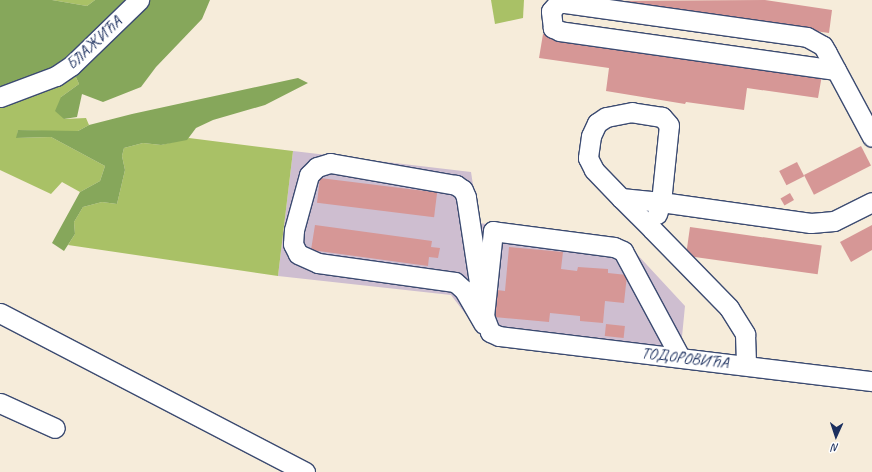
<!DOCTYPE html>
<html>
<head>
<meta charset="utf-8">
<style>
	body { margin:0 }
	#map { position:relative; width:872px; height:472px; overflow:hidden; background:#f6ecda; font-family:Caveat,sans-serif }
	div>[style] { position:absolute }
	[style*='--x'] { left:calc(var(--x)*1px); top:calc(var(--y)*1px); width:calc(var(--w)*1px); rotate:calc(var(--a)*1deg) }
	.industrial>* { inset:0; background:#cebed0 }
	.green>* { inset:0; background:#a9c166 }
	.forest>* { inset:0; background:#86a75b }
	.building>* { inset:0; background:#d69796; transform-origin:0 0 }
	.roads { filter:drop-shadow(1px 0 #3c4b71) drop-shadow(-1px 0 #3c4b71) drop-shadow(0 1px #3c4b71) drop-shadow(0 -1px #3c4b71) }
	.minor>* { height:19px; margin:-9.5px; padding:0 9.5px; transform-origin:9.5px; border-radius:9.5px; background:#fff }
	span { translate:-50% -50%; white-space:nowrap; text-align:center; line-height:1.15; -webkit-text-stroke:3px #fff; paint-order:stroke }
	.street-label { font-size:16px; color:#1b2f5e }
	.north { position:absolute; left:816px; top:416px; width:40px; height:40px; -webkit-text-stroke:3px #fff; paint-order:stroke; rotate:183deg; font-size:11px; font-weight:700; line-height:16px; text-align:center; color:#1b2f5e }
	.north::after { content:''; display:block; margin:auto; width:14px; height:18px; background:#1b2f5e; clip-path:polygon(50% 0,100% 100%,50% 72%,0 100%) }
</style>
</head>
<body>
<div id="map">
	<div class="industrial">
		<div style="clip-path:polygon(293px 151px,471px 172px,479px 223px,612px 241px,634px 251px,685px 306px,680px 357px,480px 333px,451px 295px,278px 276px)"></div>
	</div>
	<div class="green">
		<div style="clip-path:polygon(52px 0,95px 0,87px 6px)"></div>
		<div style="clip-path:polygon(491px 0,524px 0,523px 18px,495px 24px)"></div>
		<div style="clip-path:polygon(71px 66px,79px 84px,61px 97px,64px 119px,86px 118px,89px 125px,78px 131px,65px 132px,18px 130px,17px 138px,51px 137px,105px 166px,100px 181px,80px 192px,62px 182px,51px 194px,0 170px,0 97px)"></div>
		<div style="clip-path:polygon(189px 138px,293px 151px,278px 276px,68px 245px,75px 234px,74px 222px,83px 207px,102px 202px,117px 204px,125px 170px,122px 156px,124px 148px,143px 143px,161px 145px)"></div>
	</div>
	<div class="forest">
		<div style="clip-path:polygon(0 0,52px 0,87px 6px,95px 0,210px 0,202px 19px,156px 67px,141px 87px,103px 102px,82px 94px,77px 117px,64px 119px,55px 111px,61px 97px,79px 84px,71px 66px,0 97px)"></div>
		<div style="clip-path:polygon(298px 78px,308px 83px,265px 105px,213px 120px,196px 128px,187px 140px,161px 145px,143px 143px,124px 148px,122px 156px,125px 170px,117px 204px,102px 202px,83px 207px,74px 222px,75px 234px,64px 251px,52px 243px,80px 192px,100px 181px,105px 166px,51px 137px,16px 138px,18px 130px,78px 131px,89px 125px,132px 114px)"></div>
	</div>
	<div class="building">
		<div style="clip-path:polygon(765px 0,832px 10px,829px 33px,604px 1px)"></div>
		<div style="clip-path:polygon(543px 34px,822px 75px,818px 98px,747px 88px,744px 110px,686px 102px,685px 104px,606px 91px,609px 68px,539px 58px)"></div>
		<div style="left:861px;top:146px;width:22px;height:64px;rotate:63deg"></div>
		<div style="left:797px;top:162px;width:16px;height:20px;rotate:63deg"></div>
		<div style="left:320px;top:178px;width:118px;height:25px;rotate:7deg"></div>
		<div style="left:790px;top:193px;width:8px;height:11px;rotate:60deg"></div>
		<div style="clip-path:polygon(315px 225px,432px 241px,431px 247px,440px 248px,438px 258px,429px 257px,428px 266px,311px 250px)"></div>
		<div style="clip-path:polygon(872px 225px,872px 250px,851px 262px,840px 242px)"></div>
		<div style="left:690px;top:227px;width:133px;height:29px;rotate:8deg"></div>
		<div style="clip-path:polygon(509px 247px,563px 252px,561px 269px,577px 271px,578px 267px,608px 269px,608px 273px,627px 275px,624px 303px,605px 301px,603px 323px,580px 321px,580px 316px,550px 313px,549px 322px,494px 317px,497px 290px,505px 291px)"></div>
		<div style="left:606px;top:324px;width:19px;height:12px;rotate:6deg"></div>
	</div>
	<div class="roads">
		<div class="minor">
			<div style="--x:836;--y:70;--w:279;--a:-172"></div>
			<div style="--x:560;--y:31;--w:8;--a:-157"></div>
			<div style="--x:553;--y:28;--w:17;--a:-97"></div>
			<div style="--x:551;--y:11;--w:11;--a:-49"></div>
			<div style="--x:558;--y:3;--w:7;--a:0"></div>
			<div style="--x:565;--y:3;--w:244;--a:8"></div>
			<div style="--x:807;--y:37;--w:18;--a:29"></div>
			<div style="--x:823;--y:46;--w:8;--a:60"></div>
			<div style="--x:827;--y:53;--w:95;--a:61.8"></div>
			<div style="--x:0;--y:97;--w:60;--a:-20.6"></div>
			<div style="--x:56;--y:76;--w:18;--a:-34"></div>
			<div style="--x:71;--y:66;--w:95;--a:-44.1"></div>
			<div style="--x:621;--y:198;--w:40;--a:5.7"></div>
			<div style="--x:661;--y:202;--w:77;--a:-84.1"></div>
			<div style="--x:669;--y:125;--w:11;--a:-131"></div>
			<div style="--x:662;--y:117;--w:30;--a:-171"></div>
			<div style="--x:632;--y:112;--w:26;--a:169"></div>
			<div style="--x:606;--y:117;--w:11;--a:146"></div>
			<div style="--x:597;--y:123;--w:14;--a:115"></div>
			<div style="--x:591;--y:136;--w:22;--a:98"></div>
			<div style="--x:588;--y:158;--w:13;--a:63"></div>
			<div style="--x:594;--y:170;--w:39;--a:46"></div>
			<div style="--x:621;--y:198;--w:44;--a:45"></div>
			<div style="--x:652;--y:229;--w:110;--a:45.7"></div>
			<div style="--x:729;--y:308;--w:31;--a:58"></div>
			<div style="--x:745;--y:334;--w:31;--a:88"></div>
			<div style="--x:657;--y:214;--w:13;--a:-72"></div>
			<div style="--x:661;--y:202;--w:151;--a:8"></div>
			<div style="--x:811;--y:223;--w:23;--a:-5"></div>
			<div style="--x:834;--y:221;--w:42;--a:-26.6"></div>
			<div style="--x:480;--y:289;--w:93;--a:-98.7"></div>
			<div style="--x:466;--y:197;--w:8;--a:-113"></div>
			<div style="--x:463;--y:190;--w:9;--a:-144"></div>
			<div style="--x:456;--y:185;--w:128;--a:-170.1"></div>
			<div style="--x:330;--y:163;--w:14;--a:163"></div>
			<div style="--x:317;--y:167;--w:11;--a:135"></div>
			<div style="--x:309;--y:175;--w:57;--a:105.3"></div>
			<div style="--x:294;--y:230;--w:14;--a:94"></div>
			<div style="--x:293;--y:244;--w:11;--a:63"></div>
			<div style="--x:298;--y:254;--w:22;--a:24"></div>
			<div style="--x:318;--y:263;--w:138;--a:7.9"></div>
			<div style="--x:455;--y:282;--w:12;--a:42"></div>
			<div style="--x:464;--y:290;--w:39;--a:60"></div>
			<div style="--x:0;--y:313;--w:344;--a:27.5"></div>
			<div style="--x:680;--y:357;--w:120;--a:-118.3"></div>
			<div style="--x:623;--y:251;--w:10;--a:-156"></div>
			<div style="--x:614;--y:247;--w:122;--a:-172.5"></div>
			<div style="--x:493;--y:231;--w:85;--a:96"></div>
			<div style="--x:484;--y:316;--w:17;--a:69"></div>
			<div style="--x:490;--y:332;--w:10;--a:24"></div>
			<div style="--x:499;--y:336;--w:376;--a:6.9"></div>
			<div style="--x:0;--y:403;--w:60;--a:24.4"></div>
		</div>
	</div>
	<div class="street-label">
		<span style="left:94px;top:43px;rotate:-43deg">БЛАЖИЋА</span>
		<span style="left:685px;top:358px;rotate:7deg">ТОДОРОВИЋА</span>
	</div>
	<div class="north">N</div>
</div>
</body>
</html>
